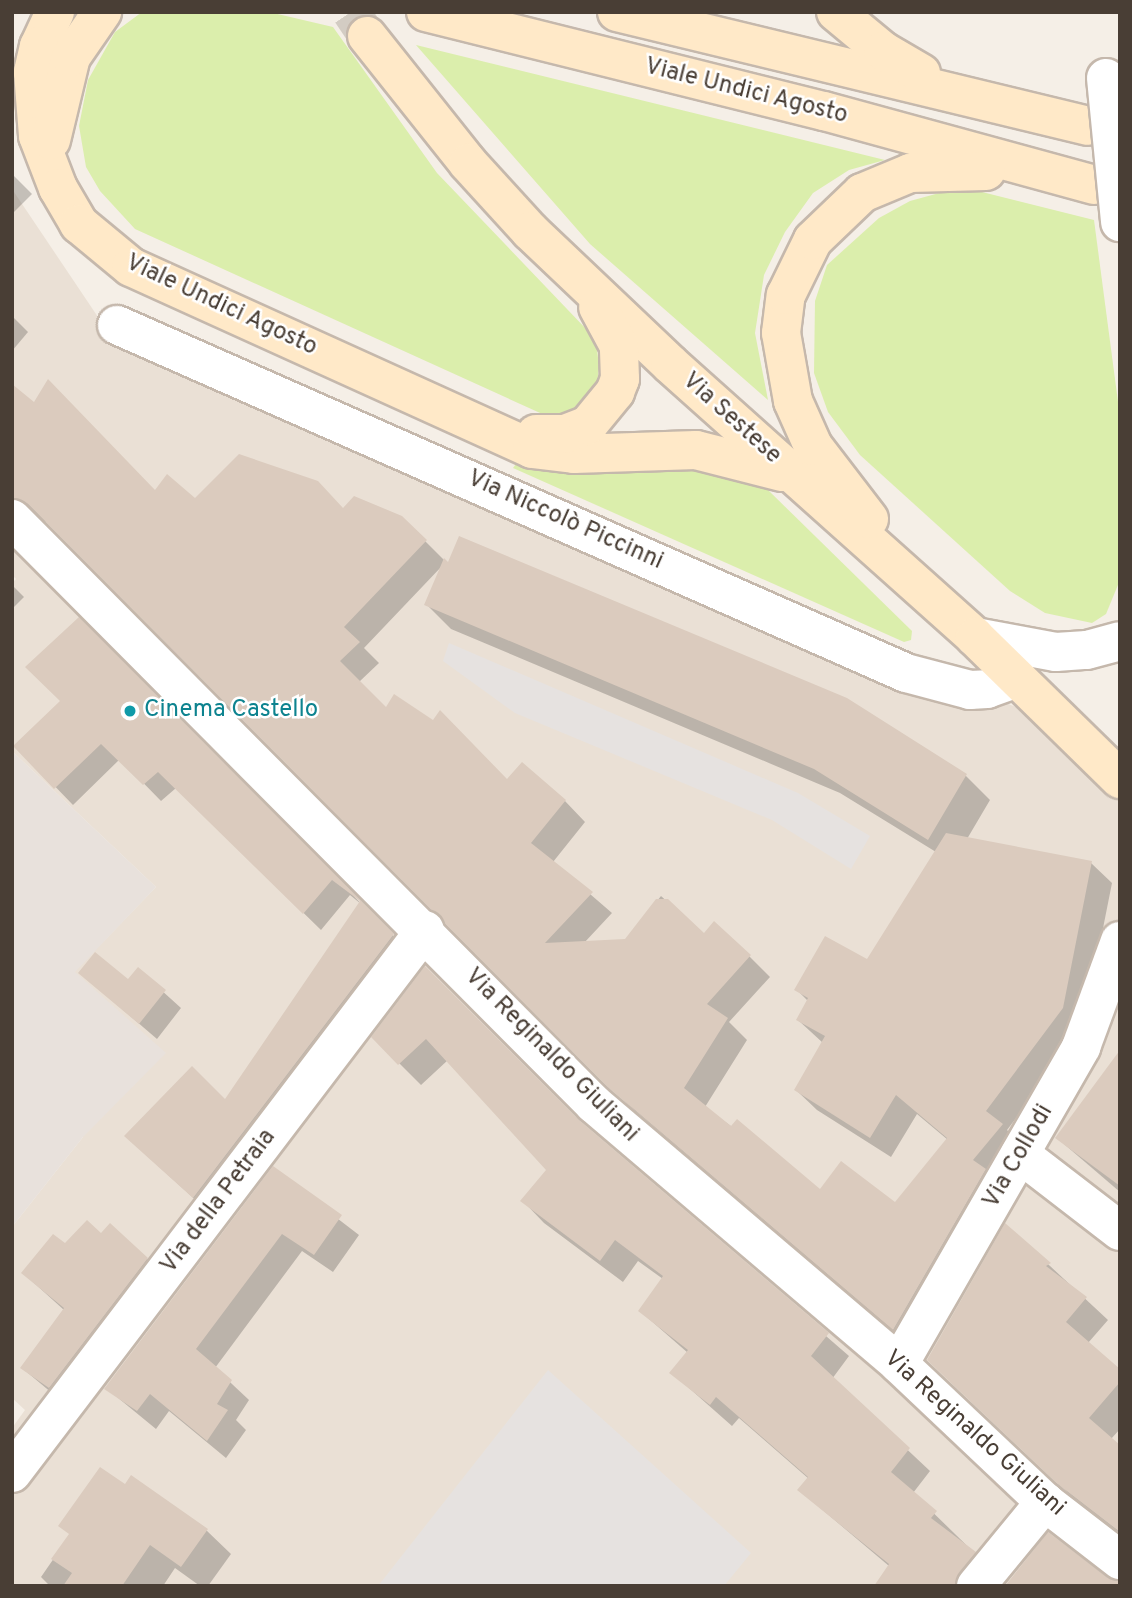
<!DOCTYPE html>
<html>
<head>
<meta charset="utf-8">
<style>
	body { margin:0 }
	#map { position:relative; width:1132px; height:1598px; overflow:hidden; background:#f5efe7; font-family:Overpass,sans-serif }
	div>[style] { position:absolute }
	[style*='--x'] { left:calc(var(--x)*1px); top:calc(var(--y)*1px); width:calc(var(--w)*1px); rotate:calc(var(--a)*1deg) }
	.residential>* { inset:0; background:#eae0d5 }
	.industrial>* { inset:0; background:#e8e1dc }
	.green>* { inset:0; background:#dbeeac }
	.parking>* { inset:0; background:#e6e2e0 }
	.shadow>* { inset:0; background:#0003 }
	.building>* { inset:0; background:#dbcbbe }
	.secondary-tunnel>* { height:38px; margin-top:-19px; transform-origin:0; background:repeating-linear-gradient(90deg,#d3ccc3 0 38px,transparent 0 57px) }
	.roads { filter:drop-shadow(2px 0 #c5b8ac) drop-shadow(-2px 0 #c5b8ac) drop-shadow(0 2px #c5b8ac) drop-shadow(0 -2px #c5b8ac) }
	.minor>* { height:38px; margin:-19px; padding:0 19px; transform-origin:19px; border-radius:19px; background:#fff }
	.secondary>* { height:38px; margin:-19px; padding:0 19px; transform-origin:19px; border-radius:19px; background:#ffe9c8 }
	.bridges { filter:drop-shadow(2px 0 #c5b8ac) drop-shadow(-2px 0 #c5b8ac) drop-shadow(0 2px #c5b8ac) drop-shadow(0 -2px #c5b8ac) }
	.minor-bridge>* { height:38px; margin:-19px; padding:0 19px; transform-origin:19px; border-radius:19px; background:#fff }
	.dots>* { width:19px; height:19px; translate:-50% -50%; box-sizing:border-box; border:4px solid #fff; border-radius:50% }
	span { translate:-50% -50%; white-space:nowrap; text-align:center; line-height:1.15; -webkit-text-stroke:5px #fff; paint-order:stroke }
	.street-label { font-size:24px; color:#493e35 }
	.culture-label { font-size:24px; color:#0d838f }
	.left { translate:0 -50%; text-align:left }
	.frame { position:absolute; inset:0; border:14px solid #493e35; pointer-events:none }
</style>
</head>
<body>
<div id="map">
	<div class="residential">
		<div style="clip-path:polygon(12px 189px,100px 320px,401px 471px,1120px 747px,1120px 1586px,12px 1586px,12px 1428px,25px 1410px,12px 1398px,12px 1227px,83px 1137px,74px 972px,156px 887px,12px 751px,12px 583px,16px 579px,12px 575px)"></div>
	</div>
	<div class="industrial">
		<div style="clip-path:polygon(12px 751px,156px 887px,75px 972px,166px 1053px,83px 1137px,12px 1227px)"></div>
	</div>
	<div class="green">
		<div style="clip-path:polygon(142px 12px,269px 12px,333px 27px,437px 173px,589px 332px,597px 348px,599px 368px,597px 383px,587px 399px,574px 412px,549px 417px,135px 229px,100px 191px,86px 167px,79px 126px,88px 80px,115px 32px)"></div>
		<div style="clip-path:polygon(416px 45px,885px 160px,849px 170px,813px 193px,785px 232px,764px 275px,755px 333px,768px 400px,590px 244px)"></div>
		<div style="clip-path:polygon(943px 192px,982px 192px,1094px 220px,1120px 417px,1120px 580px,1106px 614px,1092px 623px,1045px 613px,1010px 591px,860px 455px,828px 412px,814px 373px,815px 301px,827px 265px,879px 218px,910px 201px)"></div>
		<div style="clip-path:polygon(669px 458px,750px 478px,768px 490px,912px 631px,911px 640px,904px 642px,513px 468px,519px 460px)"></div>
	</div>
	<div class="parking">
		<div style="clip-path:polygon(449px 643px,798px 793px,870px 836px,851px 869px,772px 820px,515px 713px,443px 661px)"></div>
		<div style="clip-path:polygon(548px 1370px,751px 1553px,724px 1586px,378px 1586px)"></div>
	</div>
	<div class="shadow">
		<div style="clip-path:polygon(12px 174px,32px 194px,12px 214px)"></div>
		<div style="clip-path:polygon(12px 316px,28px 332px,12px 351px)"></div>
		<div style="clip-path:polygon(evenodd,155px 492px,195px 501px,401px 517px,449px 565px,966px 776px,990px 800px,967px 839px,1091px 863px,1112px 883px,1083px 1029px,1007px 1130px,1023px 1146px,914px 1349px,632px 1108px,50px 523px,34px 518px,12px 496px,155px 492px,443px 565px,427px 605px,451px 629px,840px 793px,936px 852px,868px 961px,797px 990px,808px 1001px,798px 1020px,823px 1043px,796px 1090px,817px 1110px,891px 1157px,917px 1114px,948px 1140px,895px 1205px,820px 1192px,705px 1107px,747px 1040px,729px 1022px,770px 977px,750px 957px,714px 924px,705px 936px,661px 896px,626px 940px,584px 943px,612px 913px,553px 862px,585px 822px,565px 801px,508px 781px,386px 710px,359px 682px,379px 663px,364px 648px,443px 565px)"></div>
		<div style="clip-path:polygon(12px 585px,24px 597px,12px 609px)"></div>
		<div style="clip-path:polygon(79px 619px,410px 953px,211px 1214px,144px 1153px,225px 1102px,361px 904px,350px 895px,321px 930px,176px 788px,161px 801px,120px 759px,73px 805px,16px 746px,62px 702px)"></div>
		<div style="clip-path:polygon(426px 968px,579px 1122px,849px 1356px,832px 1379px,930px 1471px,913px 1493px,997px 1575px,989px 1586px,876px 1586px,889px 1566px,799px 1490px,809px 1479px,739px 1418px,732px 1426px,672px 1373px,688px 1353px,640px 1311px,663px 1279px,638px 1261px,623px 1282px,544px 1223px,523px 1201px,548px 1170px,448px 1060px,421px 1085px,373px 1037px)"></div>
		<div style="clip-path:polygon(139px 970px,181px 1008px,157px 1039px,80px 973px,129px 981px)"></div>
		<div style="clip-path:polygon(1120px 1053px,1120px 1192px,1057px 1138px)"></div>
		<div style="clip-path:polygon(273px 1169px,359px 1235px,333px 1272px,302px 1251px,215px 1368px,249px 1400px,236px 1420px,246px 1430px,226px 1458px,169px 1411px,156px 1429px,106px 1388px)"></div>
		<div style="clip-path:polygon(1006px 1225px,1108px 1320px,1088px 1343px,1120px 1371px,1120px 1429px,1111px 1439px,1120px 1447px,1120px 1535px,1083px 1507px,951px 1382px)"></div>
		<div style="clip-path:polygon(101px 1236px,147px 1259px,168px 1281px,71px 1409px,22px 1368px,64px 1310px,23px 1273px,65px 1245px)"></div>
		<div style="clip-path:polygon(206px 1530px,231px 1554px,208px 1586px,200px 1586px,175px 1568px,163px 1586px,50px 1586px,41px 1577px,70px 1535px)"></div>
	</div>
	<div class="building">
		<div style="clip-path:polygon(48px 379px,155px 490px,167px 474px,195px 498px,239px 454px,318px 481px,343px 508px,354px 496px,402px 516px,427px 540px,344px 627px,360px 642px,340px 661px,386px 707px,394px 694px,433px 720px,440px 710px,507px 779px,522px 762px,566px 800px,531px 843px,593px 892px,545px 943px,625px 939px,656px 899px,668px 899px,704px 933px,714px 921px,751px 955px,707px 1004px,728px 1018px,684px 1088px,731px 1126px,737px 1119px,820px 1189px,841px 1161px,895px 1202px,947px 1138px,896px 1095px,870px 1138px,794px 1090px,825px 1036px,796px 1020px,808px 998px,794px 990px,825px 936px,867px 959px,946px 833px,1092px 861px,1063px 1008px,986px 1111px,1003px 1124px,973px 1160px,986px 1169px,893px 1330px,609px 1088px,28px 504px,12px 498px,12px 384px,34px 402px)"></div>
		<div style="clip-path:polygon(459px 536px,847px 698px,967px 774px,928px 840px,814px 769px,424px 605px,444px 558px,448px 562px)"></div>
		<div style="clip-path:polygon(79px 617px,394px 934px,193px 1198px,124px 1136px,192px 1066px,225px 1099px,360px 901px,332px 880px,303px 914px,158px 772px,143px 785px,101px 744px,54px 789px,13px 746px,60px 701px,25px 667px)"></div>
		<div style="clip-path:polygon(95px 952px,128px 979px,138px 967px,166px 990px,139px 1024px,78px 973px)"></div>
		<div style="clip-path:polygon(425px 966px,580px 1121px,829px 1333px,811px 1356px,910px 1448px,891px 1472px,937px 1511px,931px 1518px,976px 1552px,955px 1586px,874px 1586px,889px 1564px,797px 1490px,808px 1477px,716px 1397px,710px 1405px,669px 1373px,688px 1350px,638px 1311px,663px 1276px,615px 1240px,600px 1261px,520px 1201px,546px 1170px,426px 1039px,398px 1065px,371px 1037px)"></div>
		<div style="clip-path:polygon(1120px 1050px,1120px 1186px,1055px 1138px)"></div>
		<div style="clip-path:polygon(273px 1166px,342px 1215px,314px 1255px,282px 1234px,196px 1349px,232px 1380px,217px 1404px,228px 1410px,207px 1441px,150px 1394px,137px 1411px,104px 1389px)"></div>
		<div style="clip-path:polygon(87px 1220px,101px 1233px,110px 1223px,148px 1258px,49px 1388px,20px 1368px,64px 1308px,21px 1273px,53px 1234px,65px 1243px)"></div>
		<div style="clip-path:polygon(1005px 1223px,1051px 1263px,1046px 1266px,1087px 1297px,1066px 1322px,1120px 1369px,1120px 1382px,1089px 1418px,1120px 1445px,1120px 1532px,1059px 1485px,927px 1360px)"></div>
		<div style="clip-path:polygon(100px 1467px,125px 1484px,131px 1475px,208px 1529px,181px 1567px,150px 1545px,122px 1586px,63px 1586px,72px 1573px,51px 1559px,69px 1534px,58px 1526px)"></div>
		<div style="clip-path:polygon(1048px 1532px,1107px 1577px,1120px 1581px,1120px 1586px,1005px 1586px)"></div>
	</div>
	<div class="secondary-tunnel">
		<div style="--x:351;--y:12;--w:29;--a:56"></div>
	</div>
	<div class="roads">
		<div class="minor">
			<div style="--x:117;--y:325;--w:862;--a:23.8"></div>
			<div style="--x:906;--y:673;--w:66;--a:14.9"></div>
			<div style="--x:970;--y:690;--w:17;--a:-3"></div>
			<div style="--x:987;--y:689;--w:32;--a:-20"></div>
			<div style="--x:12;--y:519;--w:825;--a:45.15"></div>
			<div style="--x:594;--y:1104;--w:401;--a:40.4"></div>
			<div style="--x:899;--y:1364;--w:201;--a:43.4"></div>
			<div style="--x:1045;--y:1502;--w:95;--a:37.7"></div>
			<div style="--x:975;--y:637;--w:82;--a:10.5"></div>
			<div style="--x:1056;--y:652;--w:31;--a:-4"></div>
			<div style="--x:1087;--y:650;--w:34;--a:-15"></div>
			<div style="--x:1020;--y:1154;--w:126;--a:37.6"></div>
			<div style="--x:899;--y:1364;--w:366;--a:-60.1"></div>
			<div style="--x:1081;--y:1047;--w:113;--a:-69.8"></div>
			<div style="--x:12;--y:1473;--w:682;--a:-52.74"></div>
			<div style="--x:976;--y:1586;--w:109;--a:-50.6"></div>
		</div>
		<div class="secondary">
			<div style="--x:55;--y:12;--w:38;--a:115"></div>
			<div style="--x:39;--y:46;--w:27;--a:103"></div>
			<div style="--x:33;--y:72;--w:64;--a:85.5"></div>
			<div style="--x:38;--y:136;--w:56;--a:69"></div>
			<div style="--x:58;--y:188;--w:42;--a:59.7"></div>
			<div style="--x:79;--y:224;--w:67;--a:39.6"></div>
			<div style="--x:131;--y:267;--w:440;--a:24.4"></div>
			<div style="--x:532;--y:449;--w:42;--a:6.8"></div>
			<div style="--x:574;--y:454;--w:122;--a:-1.9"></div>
			<div style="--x:696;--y:450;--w:89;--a:14.3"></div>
			<div style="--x:426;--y:12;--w:410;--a:14"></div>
			<div style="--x:824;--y:111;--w:280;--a:15.3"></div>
			<div style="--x:617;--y:12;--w:484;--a:13.6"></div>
			<div style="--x:836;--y:12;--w:61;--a:39.7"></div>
			<div style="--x:883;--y:51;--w:44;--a:30.1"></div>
			<div style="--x:367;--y:36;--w:162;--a:51.5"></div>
			<div style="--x:468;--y:163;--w:92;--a:47.6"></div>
			<div style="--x:530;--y:231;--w:193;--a:43.5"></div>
			<div style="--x:670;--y:364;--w:409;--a:41.8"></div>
			<div style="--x:975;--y:637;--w:203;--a:44.4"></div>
			<div style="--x:51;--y:140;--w:85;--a:-76.5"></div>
			<div style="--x:71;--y:57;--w:55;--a:-55.4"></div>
			<div style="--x:536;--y:434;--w:29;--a:0"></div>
			<div style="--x:565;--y:434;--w:25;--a:-21"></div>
			<div style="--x:588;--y:425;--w:43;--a:-50.7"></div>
			<div style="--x:615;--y:392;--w:14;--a:-69"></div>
			<div style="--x:620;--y:379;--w:33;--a:-92"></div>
			<div style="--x:619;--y:346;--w:44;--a:-118.3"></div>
			<div style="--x:869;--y:519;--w:92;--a:-127.5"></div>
			<div style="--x:813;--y:446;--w:49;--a:-114"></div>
			<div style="--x:793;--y:401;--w:69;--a:-100"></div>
			<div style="--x:781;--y:333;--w:38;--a:-83"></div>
			<div style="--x:786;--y:295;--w:61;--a:-63.9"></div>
			<div style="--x:813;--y:240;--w:68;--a:-43.8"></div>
			<div style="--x:862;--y:193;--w:52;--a:-22.6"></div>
			<div style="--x:910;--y:173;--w:76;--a:-1.5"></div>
		</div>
	</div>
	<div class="bridges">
		<div class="minor-bridge">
			<div style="--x:1106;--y:78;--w:145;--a:84.4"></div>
		</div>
	</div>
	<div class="dots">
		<div style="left:130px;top:711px;background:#0f9aa8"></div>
	</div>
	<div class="street-label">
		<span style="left:746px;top:92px;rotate:14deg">Viale Undici Agosto</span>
		<span style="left:221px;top:306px;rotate:25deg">Viale Undici Agosto</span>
		<span style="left:731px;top:419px;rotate:42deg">Via Sestese</span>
		<span style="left:565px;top:521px;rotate:24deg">Via Niccolò Piccinni</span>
		<span style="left:551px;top:1056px;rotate:45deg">Via Reginaldo Giuliani</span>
		<span style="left:1019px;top:1157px;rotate:-60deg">Via Collodi</span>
		<span style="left:219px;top:1202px;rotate:-53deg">Via della Petraia</span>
		<span style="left:974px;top:1434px;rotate:42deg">Via Reginaldo Giuliani</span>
	</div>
	<div class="culture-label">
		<span class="left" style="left:144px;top:711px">Cinema Castello</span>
	</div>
	<div class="frame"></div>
</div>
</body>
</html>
